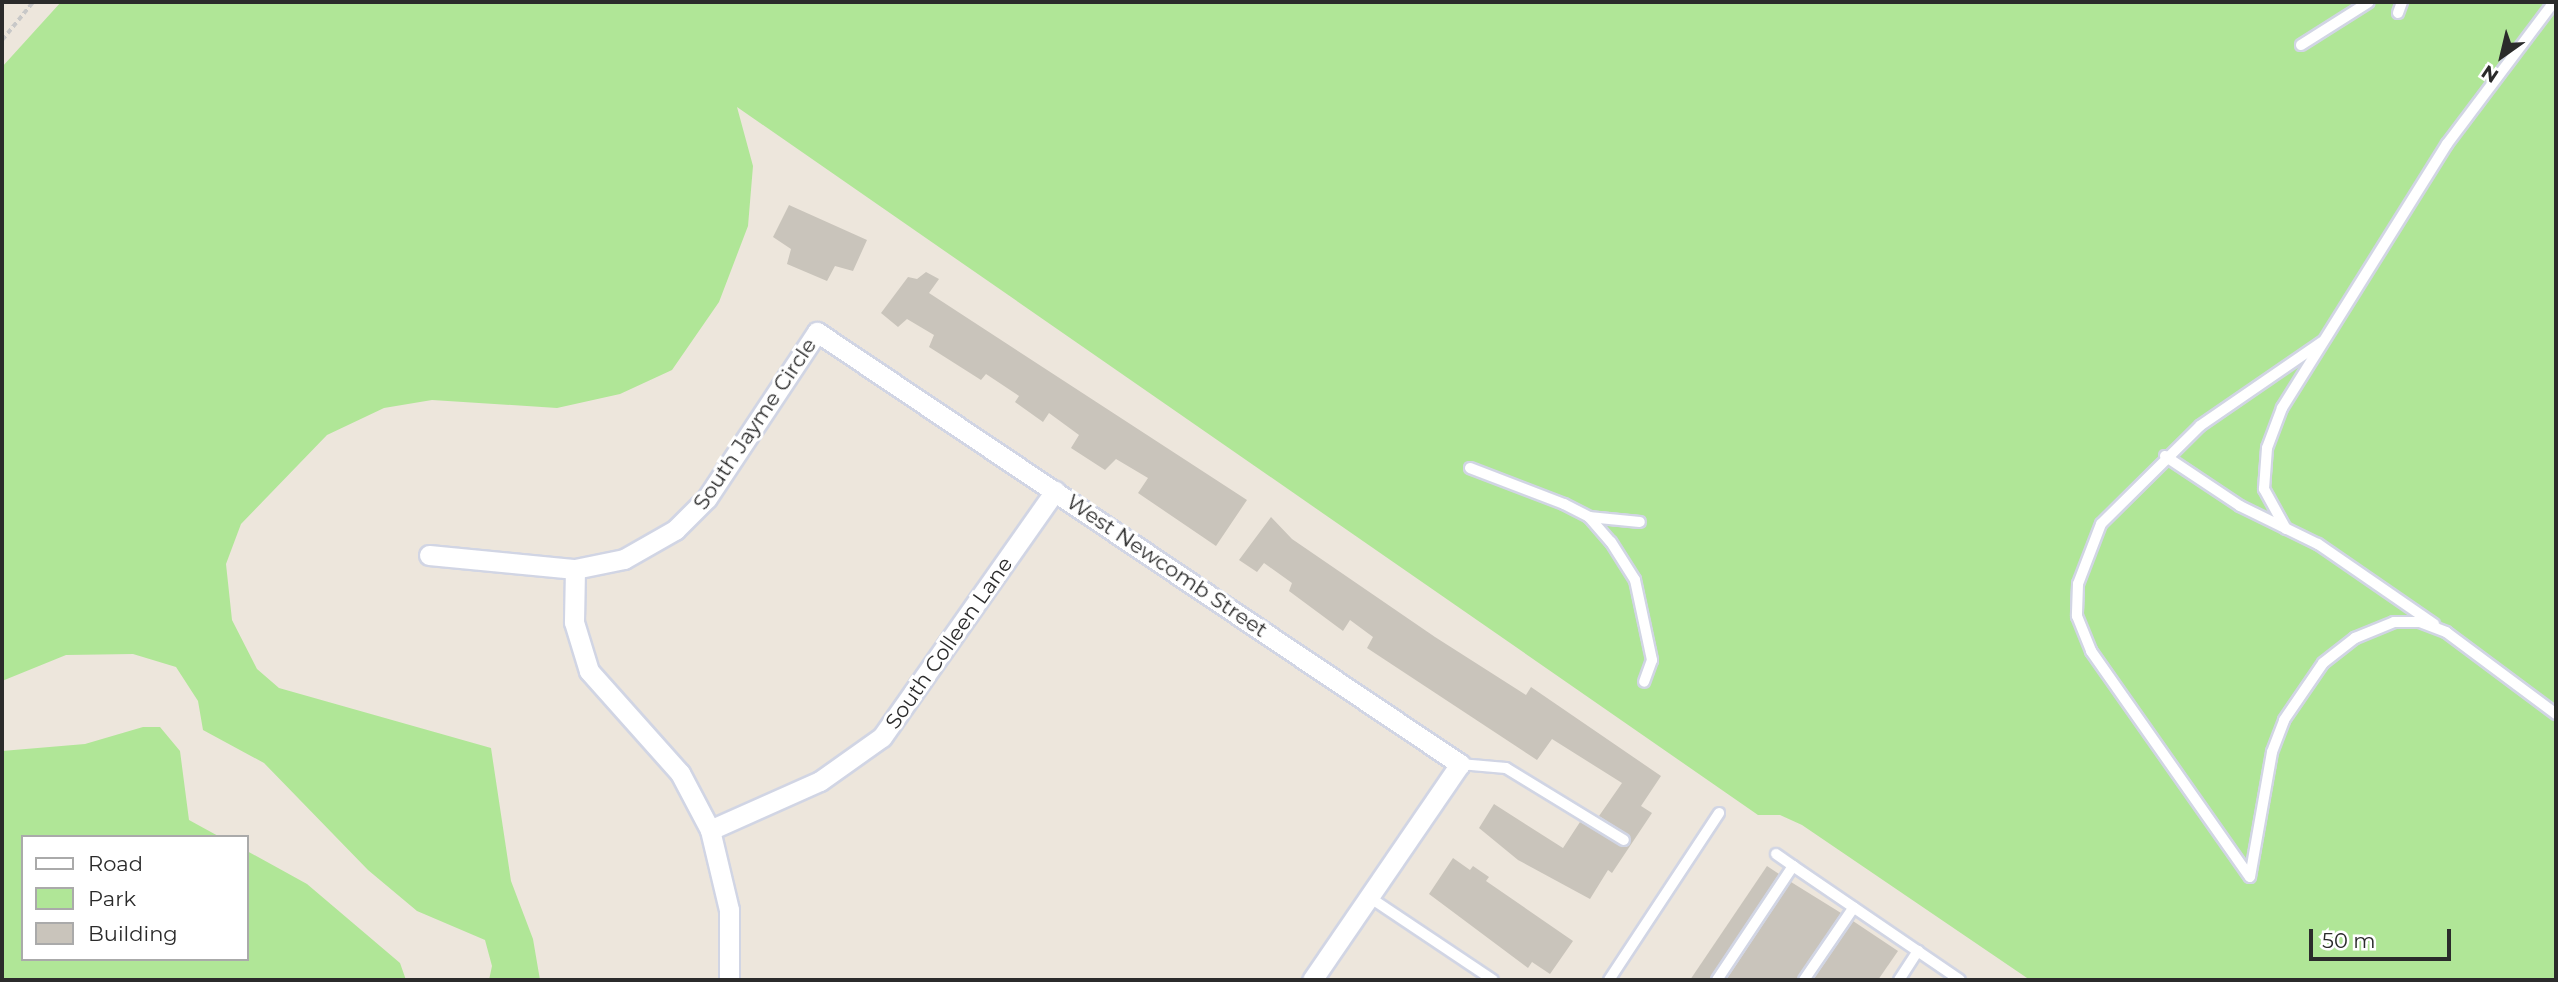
<!DOCTYPE html>
<html>
<head>
<meta charset="utf-8">
<style>
	body { margin:0 }
	#map { position:relative; width:2558px; height:982px; overflow:hidden; background:#ede6dc; font-family:Montserrat,sans-serif }
	div>[style] { position:absolute }
	[style*='--x'] { left:calc(var(--x)*1px); top:calc(var(--y)*1px); width:calc(var(--w)*1px); rotate:calc(var(--a)*1deg) }
	.green>* { inset:0; background:#b0e697 }
	.building>* { inset:0; background:#c9c4bb }
	.path>* { height:3.5px; margin-top:-1.75px; transform-origin:0; background:repeating-linear-gradient(90deg,#c8c8c8 0 5px,transparent 0 8.5px) }
	.roads { filter:drop-shadow(2px 0 #d1d5e4) drop-shadow(-2px 0 #d1d5e4) drop-shadow(0 2px #d1d5e4) drop-shadow(0 -2px #d1d5e4) }
	.lane>* { height:10px; margin:-5px; padding:0 5px; transform-origin:5px; border-radius:5px; background:#fff }
	.street>* { height:19px; margin:-9.5px; padding:0 9.5px; transform-origin:9.5px; border-radius:9.5px; background:#fff }
	span { translate:-50% -50%; white-space:nowrap; text-align:center; line-height:1.15; -webkit-text-stroke:6px #fff; paint-order:stroke }
	.street-label { font-size:21px; color:#2b2b2b }
	.frame { position:absolute; inset:0; border:4px solid #2b2b2b; pointer-events:none }
	.legend { position:absolute; left:21px; top:835px; width:228px; height:126px; box-sizing:border-box; background:#fff; border:2px solid #aaa; margin:0; padding:9px 12px; list-style:none; font-size:21px; color:#2b2b2b }
	.legend li { display:flex; align-items:center; gap:14px; height:35px }
	.legend b { width:35px; border:2px solid #aaa }
	.north { position:absolute; left:2467px; top:21px; width:70px; height:70px; -webkit-text-stroke:5px #fff; paint-order:stroke; rotate:214deg; font-size:19px; font-weight:700; line-height:28px; text-align:center; color:#2b2b2b }
	.north::after { content:''; display:block; margin:auto; width:24px; height:32px; background:#2b2b2b; clip-path:polygon(50% 0,100% 100%,50% 72%,0 100%) }
	.scale { position:absolute; left:2309px; top:929px; width:142px; height:32px; box-sizing:border-box; border:4px solid #2b2b2b; border-top:0; padding-left:9px; font-size:21px; line-height:24px; white-space:nowrap; color:#2b2b2b; -webkit-text-stroke:5px #fff; paint-order:stroke }
</style>
</head>
<body>
<div id="map">
	<div class="green">
		<div style="clip-path:polygon(61px 2px,2556px 2px,2556px 980px,2030px 980px,1802px 825px,1780px 815px,1758px 815px,737px 107px,753px 166px,748px 226px,719px 302px,672px 370px,620px 394px,557px 408px,432px 400px,384px 408px,327px 435px,241px 524px,226px 564px,232px 620px,257px 669px,279px 688px,491px 748px,511px 881px,533px 939px,540px 980px,489px 980px,492px 966px,485px 940px,417px 911px,368px 870px,264px 763px,203px 730px,198px 701px,176px 667px,133px 654px,66px 655px,2px 681px,2px 67px)"></div>
		<div style="clip-path:polygon(143px 727px,160px 727px,180px 751px,189px 820px,220px 837px,23px 837px,23px 959px,247px 959px,247px 851px,307px 884px,400px 963px,406px 980px,2px 980px,2px 751px,85px 744px)"></div>
	</div>
	<div class="building">
		<div style="clip-path:polygon(789px 205px,867px 240px,853px 271px,835px 266px,827px 281px,787px 264px,791px 249px,773px 237px)"></div>
		<div style="clip-path:polygon(926px 272px,939px 279px,929px 293px,1247px 500px,1216px 546px,1138px 493px,1148px 478px,1116px 459px,1105px 470px,1071px 448px,1079px 435px,1049px 413px,1043px 422px,1015px 402px,1019px 396px,986px 374px,981px 380px,929px 347px,934px 335px,907px 319px,898px 327px,881px 313px,908px 277px,917px 279px)"></div>
		<div style="clip-path:polygon(1271px 517px,1292px 539px,1435px 637px,1526px 695px,1531px 687px,1661px 776px,1641px 806px,1652px 813px,1612px 873px,1608px 870px,1590px 899px,1518px 860px,1479px 828px,1494px 804px,1563px 848px,1580px 822px,1627px 847px,1630px 836px,1599px 816px,1622px 783px,1552px 739px,1537px 760px,1367px 648px,1373px 637px,1350px 620px,1343px 631px,1289px 591px,1292px 583px,1264px 563px,1257px 572px,1239px 560px)"></div>
		<div style="clip-path:polygon(1453px 858px,1470px 870px,1473px 866px,1489px 877px,1486px 881px,1573px 941px,1550px 974px,1532px 962px,1528px 968px,1429px 894px)"></div>
		<div style="clip-path:polygon(1767px 866px,1779px 874px,1710px 980px,1690px 980px)"></div>
		<div style="clip-path:polygon(1791px 882px,1841px 913px,1797px 980px,1726px 980px)"></div>
		<div style="clip-path:polygon(1853px 921px,1898px 951px,1878px 980px,1813px 980px)"></div>
	</div>
	<div class="path">
		<div style="--x:2;--y:40;--w:49;--a:-50.8"></div>
	</div>
	<div class="roads">
		<div class="lane">
			<div style="--x:2398;--y:13;--w:12;--a:-70"></div>
			<div style="--x:2301;--y:45;--w:80;--a:-32.3"></div>
			<div style="--x:2322;--y:342;--w:148;--a:145.5"></div>
			<div style="--x:2200;--y:426;--w:139;--a:135.3"></div>
			<div style="--x:2101;--y:524;--w:64;--a:111"></div>
			<div style="--x:2078;--y:584;--w:32;--a:92"></div>
			<div style="--x:2077;--y:616;--w:38;--a:68"></div>
			<div style="--x:2091;--y:651;--w:276;--a:54.9"></div>
			<div style="--x:2250;--y:877;--w:127;--a:-80"></div>
			<div style="--x:2272;--y:752;--w:34;--a:-69"></div>
			<div style="--x:2284;--y:720;--w:69;--a:-55.6"></div>
			<div style="--x:2323;--y:663;--w:41;--a:-38"></div>
			<div style="--x:2355;--y:638;--w:42;--a:-22.3"></div>
			<div style="--x:2394;--y:622;--w:26;--a:0"></div>
			<div style="--x:2420;--y:622;--w:28;--a:21"></div>
			<div style="--x:2446;--y:632;--w:137;--a:36.7"></div>
			<div style="--x:2165;--y:456;--w:90;--a:33.7"></div>
			<div style="--x:2240;--y:506;--w:87;--a:26"></div>
			<div style="--x:2318;--y:544;--w:141;--a:34.6"></div>
			<div style="--x:1470;--y:468;--w:101;--a:21"></div>
			<div style="--x:1564;--y:504;--w:28;--a:27"></div>
			<div style="--x:1589;--y:517;--w:33;--a:49"></div>
			<div style="--x:1611;--y:542;--w:45;--a:57.7"></div>
			<div style="--x:1635;--y:580;--w:82;--a:78"></div>
			<div style="--x:1652;--y:660;--w:23;--a:110"></div>
			<div style="--x:1589;--y:517;--w:51;--a:5.6"></div>
			<div style="--x:2286;--y:529;--w:46;--a:-118.8"></div>
			<div style="--x:2264;--y:489;--w:41;--a:-85.8"></div>
			<div style="--x:2267;--y:448;--w:43;--a:-69.4"></div>
			<div style="--x:2282;--y:408;--w:311;--a:-58"></div>
			<div style="--x:2447;--y:144;--w:178;--a:-53"></div>
			<div style="--x:1460;--y:764;--w:46;--a:5"></div>
			<div style="--x:1506;--y:768;--w:138;--a:31.4"></div>
			<div style="--x:1776;--y:854;--w:21;--a:35"></div>
			<div style="--x:1369;--y:897;--w:149;--a:33.8"></div>
			<div style="--x:1609;--y:980;--w:200;--a:-56.6"></div>
			<div style="--x:1717;--y:980;--w:137;--a:-56.3"></div>
			<div style="--x:1793;--y:866;--w:202;--a:34.3"></div>
			<div style="--x:1804;--y:980;--w:88;--a:-55.6"></div>
			<div style="--x:1899;--y:980;--w:35;--a:-57"></div>
		</div>
		<div class="street">
			<div style="--x:429;--y:555;--w:147;--a:5.5"></div>
			<div style="--x:575;--y:569;--w:50;--a:-11.5"></div>
			<div style="--x:624;--y:559;--w:59;--a:-29.6"></div>
			<div style="--x:675;--y:530;--w:45;--a:-45"></div>
			<div style="--x:707;--y:498;--w:199;--a:-56.5"></div>
			<div style="--x:817;--y:332;--w:775;--a:33.9"></div>
			<div style="--x:1460;--y:764;--w:262;--a:124.4"></div>
			<div style="--x:575;--y:569;--w:53;--a:91.1"></div>
			<div style="--x:574;--y:622;--w:51;--a:73"></div>
			<div style="--x:589;--y:671;--w:137;--a:48.3"></div>
			<div style="--x:680;--y:773;--w:64;--a:62.2"></div>
			<div style="--x:710;--y:830;--w:82;--a:76.6"></div>
			<div style="--x:729;--y:910;--w:70;--a:90"></div>
			<div style="--x:710;--y:830;--w:120;--a:-24"></div>
			<div style="--x:820;--y:781;--w:76;--a:-35.4"></div>
			<div style="--x:882;--y:737;--w:301;--a:-54.9"></div>
		</div>
	</div>
	<div class="street-label">
		<span style="left:755px;top:424px;rotate:-56deg">South Jayme Circle</span>
		<span style="left:1167px;top:566px;rotate:34deg">West Newcomb Street</span>
		<span style="left:949px;top:643px;rotate:-55deg">South Colleen Lane</span>
	</div>
	<div class="frame"></div>
	<ul class="legend">
	<li><b style="height:9px;background:#fff"></b>Road</li>
	<li><b style="height:19px;background:#b0e697"></b>Park</li>
	<li><b style="height:19px;background:#c9c4bb"></b>Building</li>
	</ul>
	<div class="north">N</div>
	<div class="scale">50 m</div>
</div>
</body>
</html>
